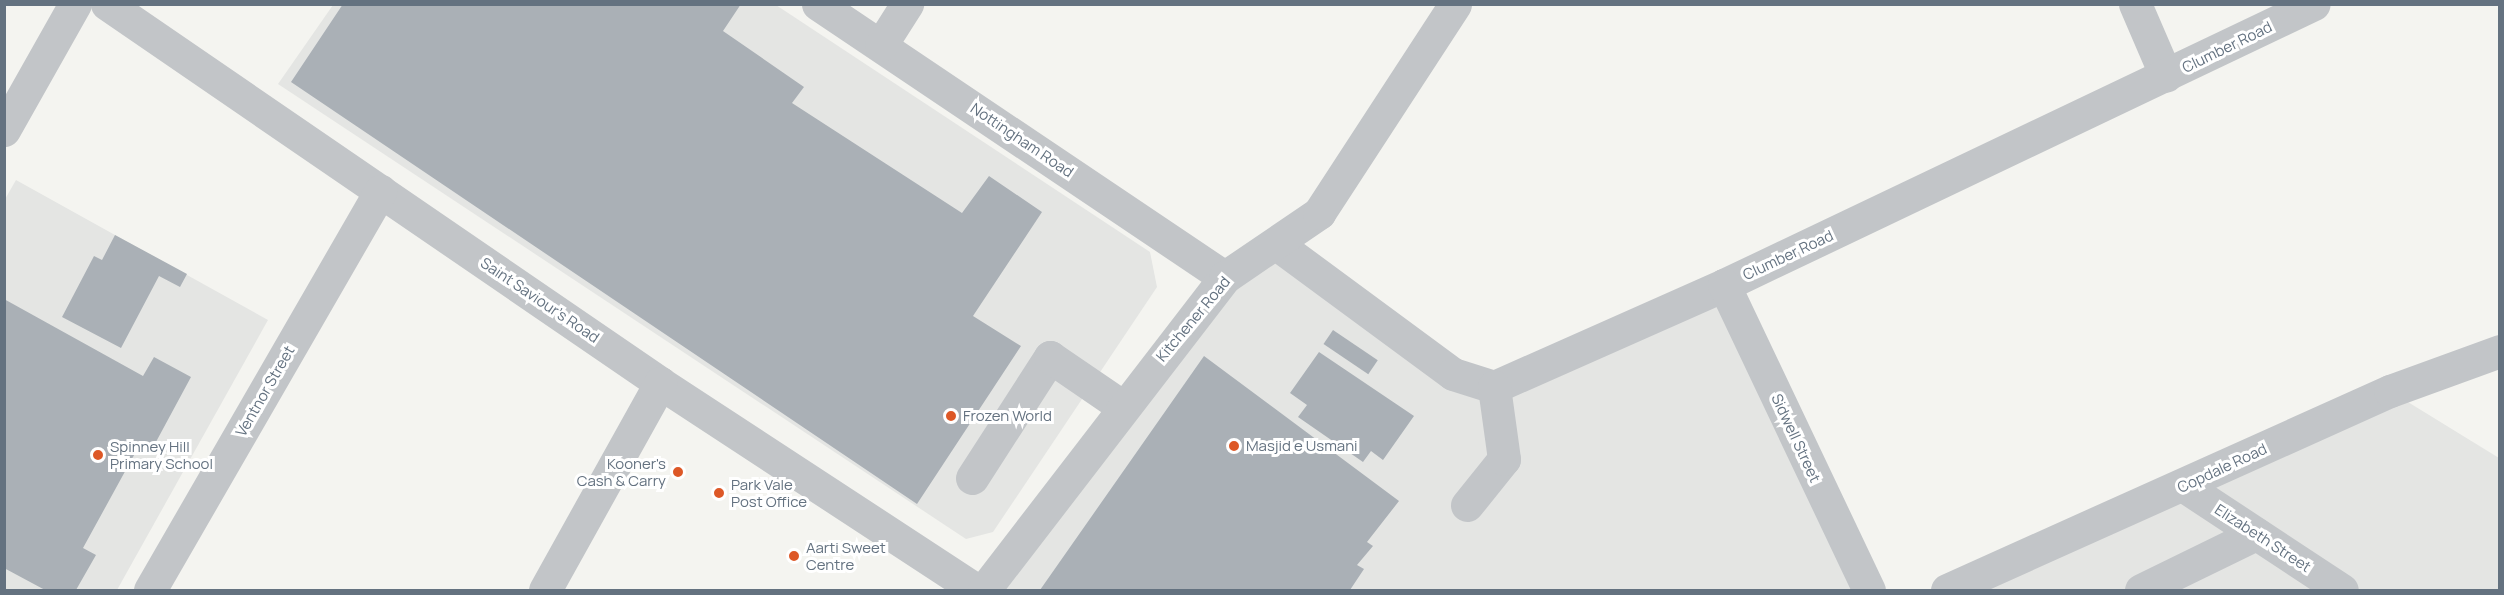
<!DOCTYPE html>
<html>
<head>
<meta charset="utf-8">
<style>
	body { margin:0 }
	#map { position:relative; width:2504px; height:595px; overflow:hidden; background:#f4f4f0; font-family:Manrope,sans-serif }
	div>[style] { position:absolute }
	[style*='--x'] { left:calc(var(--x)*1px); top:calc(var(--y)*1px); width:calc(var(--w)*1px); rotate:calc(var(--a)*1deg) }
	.built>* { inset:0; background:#e4e5e3 }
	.building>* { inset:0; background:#aab0b6; transform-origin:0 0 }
	.minor>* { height:33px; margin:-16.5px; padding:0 16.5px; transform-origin:16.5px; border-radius:16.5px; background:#c2c5c8 }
	.dots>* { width:16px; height:16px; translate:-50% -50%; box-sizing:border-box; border:3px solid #fff; border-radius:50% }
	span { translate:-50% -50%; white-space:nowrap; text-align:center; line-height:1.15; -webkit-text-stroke:6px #fff; paint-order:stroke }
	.street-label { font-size:15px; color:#647280 }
	.poi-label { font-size:15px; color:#647280 }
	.left { translate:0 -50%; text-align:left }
	.right { translate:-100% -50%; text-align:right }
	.frame { position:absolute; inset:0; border:6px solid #647280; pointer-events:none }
</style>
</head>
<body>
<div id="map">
	<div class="built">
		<div style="clip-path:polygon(333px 5px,776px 5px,1150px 252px,1157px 287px,993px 532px,966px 539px,278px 84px)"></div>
		<div style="clip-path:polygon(16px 180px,268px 320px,117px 590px,5px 590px,4px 201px)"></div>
		<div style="clip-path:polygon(1278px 245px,1494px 387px,1724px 285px,1869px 590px,984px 590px,1190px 319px)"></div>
		<div style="clip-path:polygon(2390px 391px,2499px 458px,2499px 590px,1947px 590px)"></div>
	</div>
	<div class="building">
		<div style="clip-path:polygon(343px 4px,741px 4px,723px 31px,804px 87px,792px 103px,962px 213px,989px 176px,1042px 212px,973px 316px,1021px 346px,917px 504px,291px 82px)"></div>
		<div style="clip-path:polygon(115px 235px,187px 274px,180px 287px,159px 276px,121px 348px,62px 317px,94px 256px,102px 260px)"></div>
		<div style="clip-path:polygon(4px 299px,143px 376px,154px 357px,191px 377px,150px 453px,139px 446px,83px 548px,96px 555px,76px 590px,45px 590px,4px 568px)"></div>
		<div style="left:1333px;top:330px;width:54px;height:17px;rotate:34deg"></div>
		<div style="clip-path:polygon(1319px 352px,1414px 416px,1383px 460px,1371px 451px,1363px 462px,1298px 417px,1307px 405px,1290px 393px)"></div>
		<div style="clip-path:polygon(1204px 356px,1399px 501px,1367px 542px,1373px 546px,1357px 565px,1364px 569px,1350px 590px,1040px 590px)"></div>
	</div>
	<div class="minor">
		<div style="--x:107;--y:4;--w:670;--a:34.42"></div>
		<div style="--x:660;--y:383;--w:378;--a:33.2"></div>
		<div style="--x:818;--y:4;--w:490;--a:33.9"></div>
		<div style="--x:2135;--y:4;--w:78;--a:66.7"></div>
		<div style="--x:881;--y:45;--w:49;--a:-57.6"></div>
		<div style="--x:4;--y:130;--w:145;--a:-60.6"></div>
		<div style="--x:1278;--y:245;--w:217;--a:36.4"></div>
		<div style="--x:1453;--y:374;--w:43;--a:17.6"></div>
		<div style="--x:1494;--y:387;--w:252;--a:-23.9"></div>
		<div style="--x:1724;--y:285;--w:653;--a:-25.47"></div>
		<div style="--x:1724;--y:285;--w:338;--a:64.6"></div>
		<div style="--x:972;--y:478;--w:144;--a:-57.2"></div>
		<div style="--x:1050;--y:357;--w:88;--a:34.4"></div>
		<div style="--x:2184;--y:486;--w:189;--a:33.4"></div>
		<div style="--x:1467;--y:505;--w:59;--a:-51.2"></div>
		<div style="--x:1504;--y:459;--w:73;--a:-97.9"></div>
		<div style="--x:150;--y:590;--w:461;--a:-60"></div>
		<div style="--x:545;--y:590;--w:237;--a:-60.9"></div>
		<div style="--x:984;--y:590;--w:395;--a:-52.4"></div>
		<div style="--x:1225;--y:277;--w:114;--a:-34.2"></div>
		<div style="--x:1319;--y:213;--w:249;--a:-56.9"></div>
		<div style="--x:1947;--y:590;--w:486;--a:-24.2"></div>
		<div style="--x:2390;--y:391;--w:117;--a:-20"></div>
		<div style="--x:2141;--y:590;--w:128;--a:-26"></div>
	</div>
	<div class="dots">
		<div style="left:951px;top:416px;background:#dd5827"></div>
		<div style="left:1234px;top:446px;background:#dd5827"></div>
		<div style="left:98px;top:455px;background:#dd5827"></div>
		<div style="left:678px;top:472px;background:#dd5827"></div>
		<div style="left:719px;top:493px;background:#dd5827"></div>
		<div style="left:794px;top:556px;background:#dd5827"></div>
	</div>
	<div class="street-label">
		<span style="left:2227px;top:47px;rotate:-26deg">Clumber Road</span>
		<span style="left:1022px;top:140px;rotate:34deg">Nottingham Road</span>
		<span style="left:1788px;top:255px;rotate:-25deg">Clumber Road</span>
		<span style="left:540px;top:300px;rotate:34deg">Saint Saviour's Road</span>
		<span style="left:1193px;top:319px;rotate:-50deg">Kitchener Road</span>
		<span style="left:265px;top:391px;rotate:-60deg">Ventnor Street</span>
		<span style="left:1796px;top:438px;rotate:65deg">Sidwell Street</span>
		<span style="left:2222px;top:468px;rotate:-25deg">Copdale Road</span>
		<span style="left:2263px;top:538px;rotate:33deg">Elizabeth Street</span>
	</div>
	<div class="poi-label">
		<span class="left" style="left:963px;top:416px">Frozen World</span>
		<span class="left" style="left:110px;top:455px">Spinney Hill<br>Primary School</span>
		<span class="left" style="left:1246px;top:446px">Masjid e Usmani</span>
		<span class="right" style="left:666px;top:472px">Kooner's<br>Cash &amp; Carry</span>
		<span class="left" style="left:731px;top:493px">Park Vale<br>Post Office</span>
		<span class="left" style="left:806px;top:556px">Aarti Sweet<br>Centre</span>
	</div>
	<div class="frame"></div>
</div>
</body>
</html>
